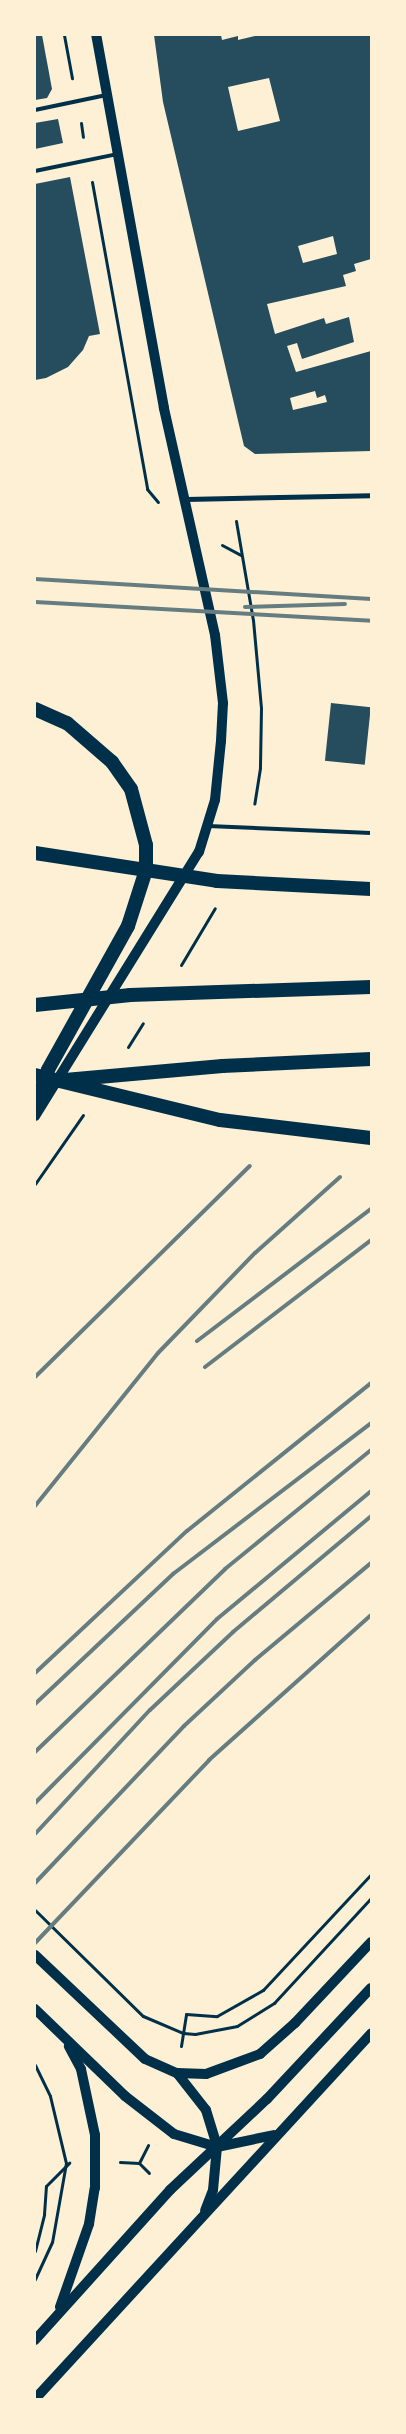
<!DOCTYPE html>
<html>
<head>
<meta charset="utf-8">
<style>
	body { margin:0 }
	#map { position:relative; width:406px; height:2434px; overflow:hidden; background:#fdf0d5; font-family:Mulish,sans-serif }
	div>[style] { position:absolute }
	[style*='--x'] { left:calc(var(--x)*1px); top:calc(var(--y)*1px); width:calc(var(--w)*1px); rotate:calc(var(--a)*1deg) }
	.building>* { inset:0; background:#264d5e; transform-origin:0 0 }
	.path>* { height:3px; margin:-1.5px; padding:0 1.5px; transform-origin:1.5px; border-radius:1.5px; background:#003049 }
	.service>* { height:4px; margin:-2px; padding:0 2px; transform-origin:2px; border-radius:2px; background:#003049 }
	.minor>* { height:5px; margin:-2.5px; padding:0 2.5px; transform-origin:2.5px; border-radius:2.5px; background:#003049 }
	.secondary>* { height:10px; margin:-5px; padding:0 5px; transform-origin:5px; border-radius:5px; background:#003049 }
	.trunk>* { height:14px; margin:-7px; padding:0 7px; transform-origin:7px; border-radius:7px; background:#003049 }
	.rail>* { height:4px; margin:-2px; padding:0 2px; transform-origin:2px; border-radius:2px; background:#657d81 }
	span { translate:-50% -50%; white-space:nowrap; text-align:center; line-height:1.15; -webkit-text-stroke:4.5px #fdf0d5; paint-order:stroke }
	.frame { position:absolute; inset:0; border:36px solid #fdf0d5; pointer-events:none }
</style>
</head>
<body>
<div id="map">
	<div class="building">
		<div style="clip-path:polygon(35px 35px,42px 35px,52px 89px,47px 98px,35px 100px)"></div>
		<div style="clip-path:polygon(evenodd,154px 35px,221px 35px,222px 40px,238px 36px,238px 40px,259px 35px,371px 35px,371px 259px,354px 264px,356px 271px,343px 275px,346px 286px,267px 304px,275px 334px,324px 318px,326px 324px,349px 317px,354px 342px,302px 359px,297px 343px,287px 346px,296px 372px,371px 351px,371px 451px,255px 454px,244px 446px,163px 102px,154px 35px,269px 78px,280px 121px,238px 131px,228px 87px,269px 78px,154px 35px,333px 236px,337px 254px,303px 263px,298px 246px,333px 236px,154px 35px,315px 391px,317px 398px,325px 395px,327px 402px,293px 410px,290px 398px,315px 391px)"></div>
		<div style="clip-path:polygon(58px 119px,63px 143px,35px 149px,35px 123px)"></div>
		<div style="clip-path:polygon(70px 177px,100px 334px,89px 336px,83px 350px,68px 367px,46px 378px,35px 380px,35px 184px)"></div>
		<div style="left:331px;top:703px;width:40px;height:58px;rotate:6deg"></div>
	</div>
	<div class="path">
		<div style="--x:64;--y:35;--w:44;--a:79.5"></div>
		<div style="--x:81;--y:123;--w:14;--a:82"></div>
		<div style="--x:92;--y:182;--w:312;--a:79.8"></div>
		<div style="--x:147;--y:489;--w:17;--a:50"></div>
		<div style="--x:236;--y:521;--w:100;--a:80.3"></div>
		<div style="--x:253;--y:620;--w:88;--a:84.8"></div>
		<div style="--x:261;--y:708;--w:60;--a:91"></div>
		<div style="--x:260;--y:768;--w:36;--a:99"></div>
		<div style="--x:222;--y:545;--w:21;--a:28"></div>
		<div style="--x:181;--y:965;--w:66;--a:-59.2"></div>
		<div style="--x:128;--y:1047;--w:28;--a:-58"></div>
		<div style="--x:35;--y:1184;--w:84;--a:-55.2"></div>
		<div style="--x:35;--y:1910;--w:151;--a:44.5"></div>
		<div style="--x:143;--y:2016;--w:43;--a:23"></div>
		<div style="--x:183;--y:2033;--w:12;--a:5"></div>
		<div style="--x:195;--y:2034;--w:43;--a:-10.8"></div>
		<div style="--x:237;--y:2026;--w:44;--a:-31.9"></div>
		<div style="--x:274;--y:2003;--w:143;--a:-47.3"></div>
		<div style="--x:181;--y:2046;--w:32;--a:-81"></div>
		<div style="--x:186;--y:2014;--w:31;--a:4"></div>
		<div style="--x:217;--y:2016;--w:53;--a:-29.5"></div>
		<div style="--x:263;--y:1990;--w:158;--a:-47"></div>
		<div style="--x:35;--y:2065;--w:34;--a:64"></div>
		<div style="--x:50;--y:2096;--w:69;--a:76.6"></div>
		<div style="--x:66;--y:2163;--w:80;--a:100"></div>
		<div style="--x:52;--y:2242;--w:41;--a:114.7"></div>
		<div style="--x:120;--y:2162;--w:19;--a:3"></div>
		<div style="--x:139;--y:2163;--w:20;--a:-63"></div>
		<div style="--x:139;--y:2163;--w:14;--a:45"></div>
		<div style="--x:35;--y:2251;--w:38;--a:-76"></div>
		<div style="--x:44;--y:2214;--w:28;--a:-86"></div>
		<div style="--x:46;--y:2186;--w:33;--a:-45"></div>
	</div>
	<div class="service">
		<div style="--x:35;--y:110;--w:73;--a:-11.9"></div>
		<div style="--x:35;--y:171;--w:85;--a:-11.6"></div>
		<div style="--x:208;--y:826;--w:163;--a:2.5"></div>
	</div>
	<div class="minor">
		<div style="--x:186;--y:499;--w:185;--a:-1.2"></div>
	</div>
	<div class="secondary">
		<div style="--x:35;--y:1116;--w:311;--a:-58.2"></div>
		<div style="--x:199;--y:852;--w:54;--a:-72.9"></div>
		<div style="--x:215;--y:800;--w:59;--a:-84.2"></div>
		<div style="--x:221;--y:741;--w:38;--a:-87"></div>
		<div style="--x:223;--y:703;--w:68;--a:-96.7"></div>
		<div style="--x:215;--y:635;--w:233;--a:-102.7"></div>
		<div style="--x:164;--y:408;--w:379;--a:-100.3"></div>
		<div style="--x:35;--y:1955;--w:151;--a:43.4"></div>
		<div style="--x:145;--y:2059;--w:35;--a:24"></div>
		<div style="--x:177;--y:2073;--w:29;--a:2"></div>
		<div style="--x:206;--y:2074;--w:58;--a:-20.3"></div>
		<div style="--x:260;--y:2054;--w:47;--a:-41.5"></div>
		<div style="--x:295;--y:2023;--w:111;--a:-46.8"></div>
		<div style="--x:35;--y:2009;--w:125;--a:44"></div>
		<div style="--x:125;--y:2096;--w:62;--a:37.8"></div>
		<div style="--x:174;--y:2134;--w:45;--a:16.8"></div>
		<div style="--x:217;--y:2147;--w:58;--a:-11.9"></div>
		<div style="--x:177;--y:2073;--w:47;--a:51.9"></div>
		<div style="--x:206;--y:2110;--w:39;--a:73"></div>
		<div style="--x:217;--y:2147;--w:43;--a:95.3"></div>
		<div style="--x:213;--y:2190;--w:22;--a:111"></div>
		<div style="--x:60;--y:2307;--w:88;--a:-70.7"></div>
		<div style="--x:89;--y:2224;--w:36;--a:-81"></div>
		<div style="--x:95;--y:2188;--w:53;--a:-90"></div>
		<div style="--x:95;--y:2135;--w:67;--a:-102"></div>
		<div style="--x:81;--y:2069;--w:26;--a:-118"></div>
		<div style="--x:35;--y:2340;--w:202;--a:-48"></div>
		<div style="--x:170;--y:2190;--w:133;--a:-43.2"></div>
		<div style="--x:267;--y:2099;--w:152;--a:-46.9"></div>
		<div style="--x:35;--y:2399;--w:497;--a:-47.4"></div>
	</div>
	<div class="trunk">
		<div style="--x:35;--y:709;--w:35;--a:24"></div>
		<div style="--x:67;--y:723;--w:60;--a:40.9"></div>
		<div style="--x:112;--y:762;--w:33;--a:55"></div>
		<div style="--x:131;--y:789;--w:58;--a:75"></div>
		<div style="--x:146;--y:845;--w:25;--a:90"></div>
		<div style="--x:146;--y:870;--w:59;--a:107.8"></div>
		<div style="--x:128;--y:926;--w:165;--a:119.1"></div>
		<div style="--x:48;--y:1070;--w:39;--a:109"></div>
		<div style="--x:35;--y:853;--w:184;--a:8.7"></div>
		<div style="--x:217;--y:881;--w:154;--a:3"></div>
		<div style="--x:35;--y:1005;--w:96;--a:-6"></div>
		<div style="--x:130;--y:995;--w:241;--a:-1.9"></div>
		<div style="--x:35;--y:1075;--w:190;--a:13.7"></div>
		<div style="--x:220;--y:1120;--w:152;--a:6.8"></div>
		<div style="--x:65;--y:1080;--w:158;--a:-5.1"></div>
		<div style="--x:222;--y:1066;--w:149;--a:-2.7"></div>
	</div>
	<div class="rail">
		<div style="--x:35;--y:579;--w:337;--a:3.4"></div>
		<div style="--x:35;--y:602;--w:337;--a:3.2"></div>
		<div style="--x:245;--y:607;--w:100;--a:-1.7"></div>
		<div style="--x:197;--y:1341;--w:218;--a:-37.2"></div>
		<div style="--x:205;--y:1367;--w:209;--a:-37.4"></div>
		<div style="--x:35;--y:1377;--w:301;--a:-44.5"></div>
		<div style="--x:35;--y:1506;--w:196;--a:-51.2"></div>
		<div style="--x:158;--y:1353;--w:139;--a:-45.9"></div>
		<div style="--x:255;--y:1253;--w:114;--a:-41.8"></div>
		<div style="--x:35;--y:1673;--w:208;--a:-43.1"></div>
		<div style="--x:187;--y:1531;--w:236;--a:-38.8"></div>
		<div style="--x:35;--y:1704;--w:190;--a:-43.3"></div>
		<div style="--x:173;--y:1574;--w:249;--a:-37.3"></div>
		<div style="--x:35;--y:1752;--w:264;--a:-43.9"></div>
		<div style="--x:225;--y:1569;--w:188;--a:-39.2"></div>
		<div style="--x:35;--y:1803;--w:259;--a:-45.3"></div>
		<div style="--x:217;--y:1619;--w:200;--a:-39.7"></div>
		<div style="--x:35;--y:1834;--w:169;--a:-47.2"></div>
		<div style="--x:150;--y:1710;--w:114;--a:-43.2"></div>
		<div style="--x:233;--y:1632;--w:180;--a:-40"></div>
		<div style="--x:35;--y:1883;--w:216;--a:-46.5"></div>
		<div style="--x:184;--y:1726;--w:97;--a:-42.9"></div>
		<div style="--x:255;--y:1660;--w:151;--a:-39.9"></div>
		<div style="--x:35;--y:1943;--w:253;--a:-46.4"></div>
		<div style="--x:209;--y:1760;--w:217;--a:-41.8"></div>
	</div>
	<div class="frame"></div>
</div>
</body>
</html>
